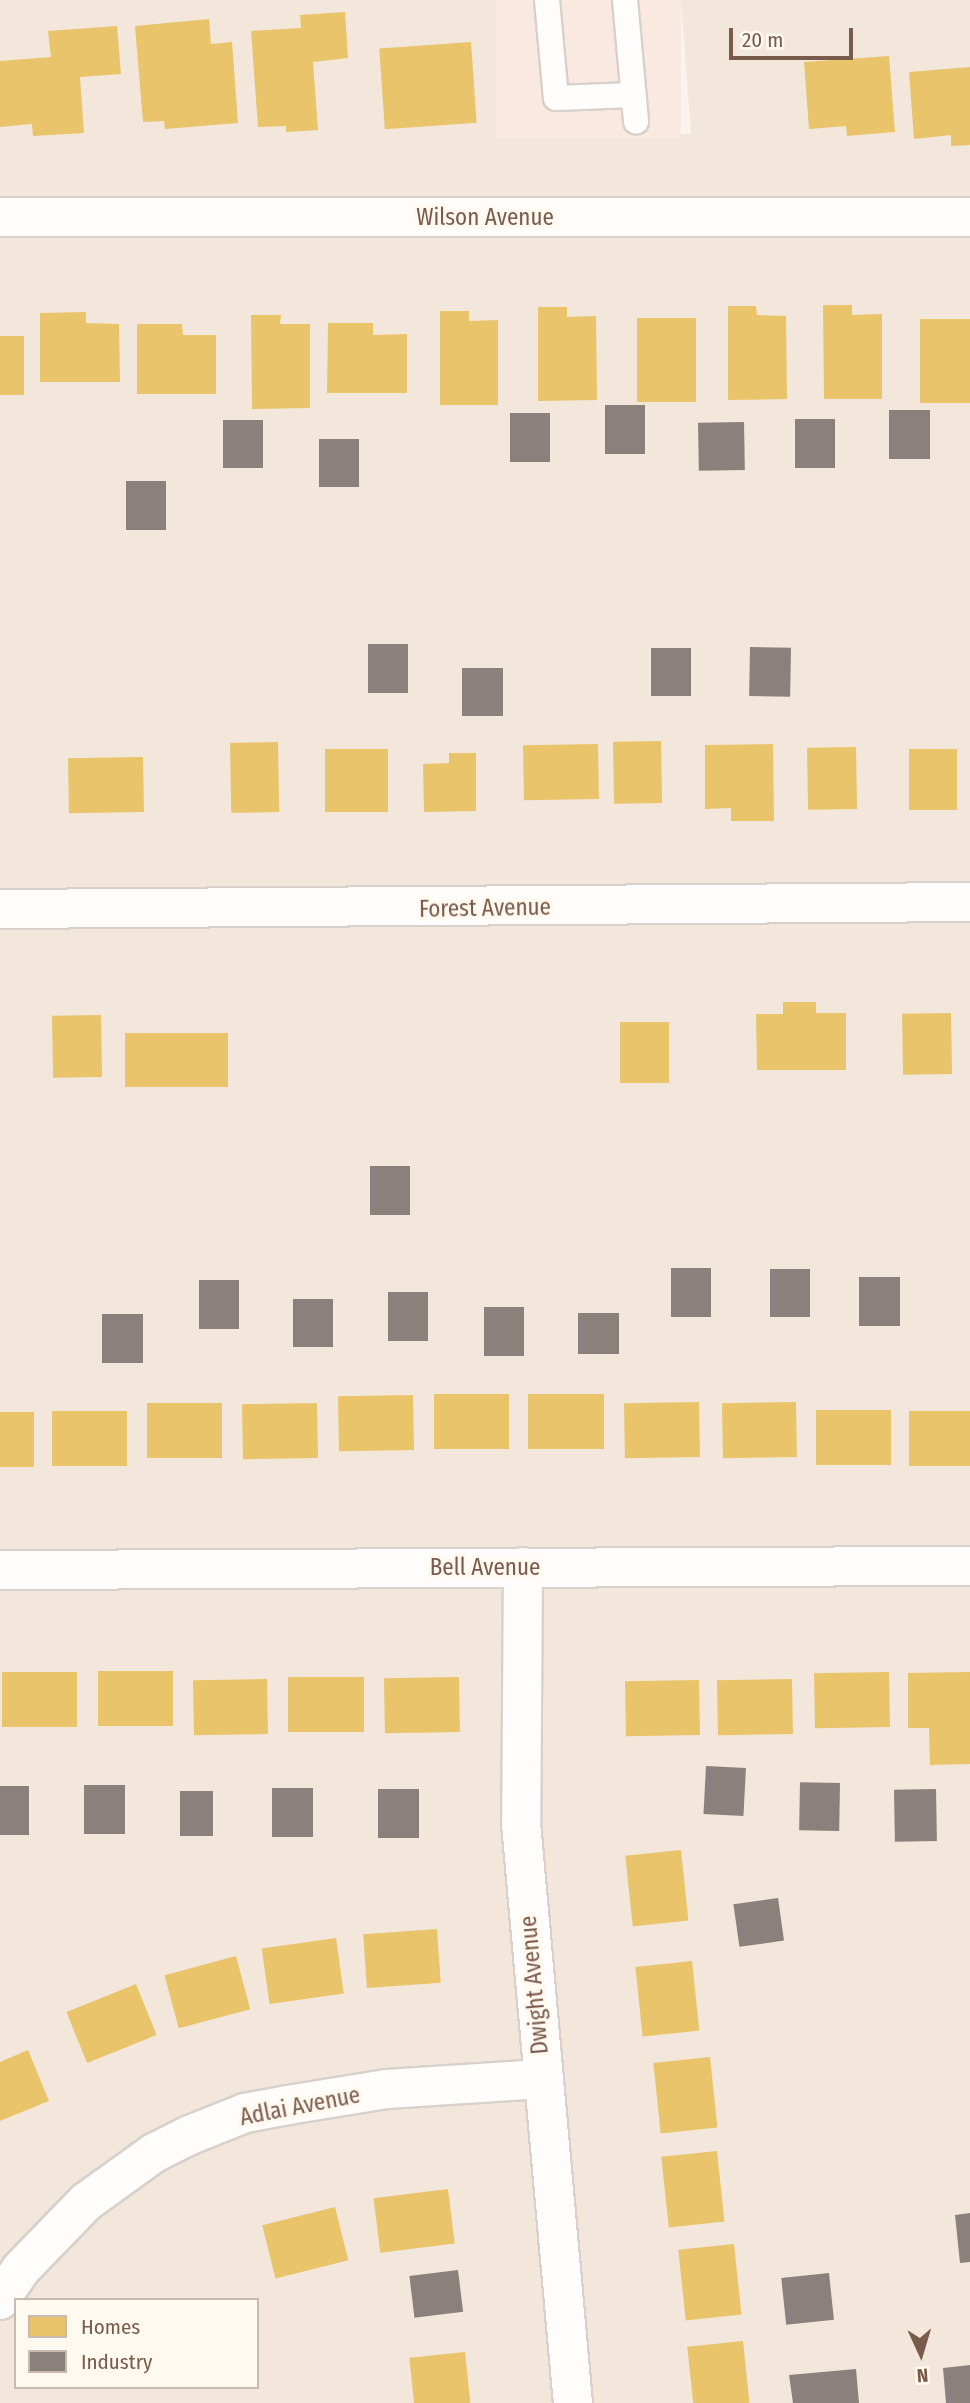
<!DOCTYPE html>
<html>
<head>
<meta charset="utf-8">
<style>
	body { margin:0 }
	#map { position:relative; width:970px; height:2403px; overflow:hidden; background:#f9f4ed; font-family:"Fira Sans Condensed",sans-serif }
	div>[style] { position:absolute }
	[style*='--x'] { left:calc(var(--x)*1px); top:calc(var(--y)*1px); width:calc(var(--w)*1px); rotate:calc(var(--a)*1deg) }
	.residential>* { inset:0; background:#f2e7da }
	.commercial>* { inset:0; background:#f9e9e1; transform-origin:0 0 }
	.homes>* { inset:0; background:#e9c46a; transform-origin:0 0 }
	.industry>* { inset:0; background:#8a817c; transform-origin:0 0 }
	.roads { filter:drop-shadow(2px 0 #d8d1cb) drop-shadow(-2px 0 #d8d1cb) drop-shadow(0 2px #d8d1cb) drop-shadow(0 -2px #d8d1cb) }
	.service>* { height:24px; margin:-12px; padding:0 12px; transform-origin:12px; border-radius:12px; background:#fefdfc }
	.minor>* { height:38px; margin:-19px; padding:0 19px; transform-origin:19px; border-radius:19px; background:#fefdfc }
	span { translate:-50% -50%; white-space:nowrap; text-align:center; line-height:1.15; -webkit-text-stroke:7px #fff9f0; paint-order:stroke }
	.street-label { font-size:23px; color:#7a5a4a }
	.legend { position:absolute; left:14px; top:2298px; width:245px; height:91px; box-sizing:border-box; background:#fff9f0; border:2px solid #cab9ae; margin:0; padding:9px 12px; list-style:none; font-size:21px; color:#7a5a4a }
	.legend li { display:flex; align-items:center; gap:14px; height:35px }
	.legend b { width:35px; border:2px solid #cab9ae }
	.north { position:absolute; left:886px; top:2319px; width:70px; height:70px; -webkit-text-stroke:5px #fff9f0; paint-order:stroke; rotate:176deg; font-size:19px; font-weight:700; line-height:28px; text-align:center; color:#7a5a4a }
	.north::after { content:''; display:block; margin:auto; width:24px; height:32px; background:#7a5a4a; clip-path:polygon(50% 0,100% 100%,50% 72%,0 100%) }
	.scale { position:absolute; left:729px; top:28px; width:124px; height:32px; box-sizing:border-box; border:4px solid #7a5a4a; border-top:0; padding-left:9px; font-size:21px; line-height:24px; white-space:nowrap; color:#7a5a4a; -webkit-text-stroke:5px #fff9f0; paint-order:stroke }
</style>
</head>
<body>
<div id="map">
	<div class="residential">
		<div style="clip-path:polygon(evenodd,0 0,496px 0,509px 137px,691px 134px,681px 0,970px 0,970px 2403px,0 2403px,0 0,16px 2300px,257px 2300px,257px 2387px,16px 2387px,16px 2300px)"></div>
	</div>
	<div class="commercial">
		<div style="left:496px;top:0;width:185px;height:138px"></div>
	</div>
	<div class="homes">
		<div style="clip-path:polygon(345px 12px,348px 58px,313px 62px,318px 130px,286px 132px,286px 126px,258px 127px,251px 31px,301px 28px,300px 15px)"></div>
		<div style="clip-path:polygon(209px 19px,211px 44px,232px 42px,238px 123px,165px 129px,164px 121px,143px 122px,135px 26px)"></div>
		<div style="clip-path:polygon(117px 26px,121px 74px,80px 77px,84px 133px,33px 136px,32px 124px,0 127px,0 61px,51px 57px,48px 31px)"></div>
		<div style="left:471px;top:42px;width:81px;height:92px;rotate:86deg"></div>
		<div style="clip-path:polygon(889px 56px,895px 132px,847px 136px,846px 126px,809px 129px,804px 62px)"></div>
		<div style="clip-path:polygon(970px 67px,970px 145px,951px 146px,951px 135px,914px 139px,909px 72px)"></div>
		<div style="clip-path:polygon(823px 305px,852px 305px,852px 315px,882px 314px,882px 399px,824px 399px)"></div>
		<div style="clip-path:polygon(728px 306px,756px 306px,757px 315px,786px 316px,787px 399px,728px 400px)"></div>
		<div style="clip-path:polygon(538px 307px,567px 307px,567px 317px,596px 316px,597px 400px,538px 401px)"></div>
		<div style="clip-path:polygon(440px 311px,469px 311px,469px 321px,498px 320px,498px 405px,440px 405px)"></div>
		<div style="clip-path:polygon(86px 312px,86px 323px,119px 324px,120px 382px,40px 382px,40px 313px)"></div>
		<div style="clip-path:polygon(251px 315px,281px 315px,280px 324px,310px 324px,310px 408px,252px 409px)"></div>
		<div style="left:637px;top:318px;width:59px;height:84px"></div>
		<div style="left:920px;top:319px;width:50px;height:84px"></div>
		<div style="clip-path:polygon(328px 323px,373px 323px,373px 335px,407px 334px,407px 393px,327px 393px)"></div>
		<div style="clip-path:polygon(137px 324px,182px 324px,183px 335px,216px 335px,216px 394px,137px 394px)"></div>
		<div style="left:0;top:336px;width:24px;height:59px"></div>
		<div style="left:661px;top:741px;width:62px;height:48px;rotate:89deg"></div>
		<div style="left:278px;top:742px;width:70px;height:48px;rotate:89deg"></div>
		<div style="left:598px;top:744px;width:55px;height:75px;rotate:89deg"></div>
		<div style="clip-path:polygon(773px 744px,774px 821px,731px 821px,731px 808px,705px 809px,705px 745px)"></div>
		<div style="left:856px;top:747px;width:62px;height:49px;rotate:89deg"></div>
		<div style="left:325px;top:749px;width:63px;height:63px"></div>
		<div style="left:909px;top:749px;width:48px;height:61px"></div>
		<div style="clip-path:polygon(449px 753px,476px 753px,476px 811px,424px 812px,423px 764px,449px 763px)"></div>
		<div style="left:143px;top:757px;width:55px;height:75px;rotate:89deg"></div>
		<div style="clip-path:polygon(783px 1002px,816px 1002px,816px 1013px,846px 1013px,846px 1070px,757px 1070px,756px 1014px,783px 1014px)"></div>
		<div style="left:951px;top:1013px;width:61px;height:49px;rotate:89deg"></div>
		<div style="left:101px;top:1015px;width:62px;height:49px;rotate:89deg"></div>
		<div style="left:620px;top:1022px;width:49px;height:61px"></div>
		<div style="left:228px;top:1033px;width:54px;height:103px;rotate:90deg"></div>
		<div style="left:509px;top:1394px;width:55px;height:75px;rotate:90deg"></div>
		<div style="left:604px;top:1394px;width:55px;height:76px;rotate:90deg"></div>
		<div style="left:413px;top:1395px;width:55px;height:75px;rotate:89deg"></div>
		<div style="left:699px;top:1402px;width:55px;height:75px;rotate:89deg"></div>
		<div style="left:796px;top:1402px;width:55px;height:74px;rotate:89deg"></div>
		<div style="left:222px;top:1403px;width:55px;height:75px;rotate:90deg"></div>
		<div style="left:317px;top:1403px;width:55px;height:75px;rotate:89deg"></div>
		<div style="left:816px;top:1410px;width:75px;height:55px"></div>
		<div style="left:127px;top:1411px;width:55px;height:75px;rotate:90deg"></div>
		<div style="left:970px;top:1411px;width:55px;height:61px;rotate:90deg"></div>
		<div style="left:34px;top:1412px;width:55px;height:34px;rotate:90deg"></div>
		<div style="left:173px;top:1671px;width:55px;height:75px;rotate:90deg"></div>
		<div style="left:77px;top:1672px;width:55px;height:75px;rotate:90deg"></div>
		<div style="left:889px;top:1672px;width:55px;height:75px;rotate:89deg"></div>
		<div style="clip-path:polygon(970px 1672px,970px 1764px,930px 1765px,929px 1728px,908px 1728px,908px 1673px)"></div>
		<div style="left:364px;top:1677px;width:55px;height:76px;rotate:90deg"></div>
		<div style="left:459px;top:1677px;width:55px;height:75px;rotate:89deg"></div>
		<div style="left:267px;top:1679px;width:55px;height:74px;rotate:89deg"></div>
		<div style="left:792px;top:1679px;width:55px;height:75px;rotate:89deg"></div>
		<div style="left:699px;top:1680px;width:55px;height:74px;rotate:89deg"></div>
		<div style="left:681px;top:1850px;width:71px;height:56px;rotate:84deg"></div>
		<div style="left:437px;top:1929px;width:54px;height:74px;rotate:86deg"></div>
		<div style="left:336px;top:1938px;width:56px;height:75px;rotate:82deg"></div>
		<div style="left:236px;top:1956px;width:55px;height:74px;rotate:75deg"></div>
		<div style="left:692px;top:1961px;width:70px;height:57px;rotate:84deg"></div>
		<div style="left:136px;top:1984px;width:55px;height:75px;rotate:68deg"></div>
		<div style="clip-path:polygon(28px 2050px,49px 2101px,0 2121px,0 2062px)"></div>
		<div style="left:710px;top:2057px;width:71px;height:57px;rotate:84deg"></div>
		<div style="left:717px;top:2151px;width:71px;height:56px;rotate:84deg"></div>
		<div style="left:448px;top:2189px;width:55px;height:75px;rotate:83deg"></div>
		<div style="left:335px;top:2207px;width:55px;height:75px;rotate:76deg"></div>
		<div style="left:734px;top:2244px;width:71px;height:56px;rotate:84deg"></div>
		<div style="left:743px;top:2341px;width:62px;height:56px;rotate:84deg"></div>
		<div style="left:465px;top:2352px;width:51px;height:56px;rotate:84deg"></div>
	</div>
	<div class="industry">
		<div style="left:605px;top:405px;width:40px;height:49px"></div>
		<div style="left:889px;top:410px;width:41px;height:49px"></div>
		<div style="left:510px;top:413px;width:40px;height:49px"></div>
		<div style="left:795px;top:419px;width:40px;height:49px"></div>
		<div style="left:223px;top:420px;width:40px;height:48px"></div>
		<div style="left:744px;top:422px;width:48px;height:46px;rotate:89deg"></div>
		<div style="left:319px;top:439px;width:40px;height:48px"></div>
		<div style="left:126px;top:481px;width:40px;height:49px"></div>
		<div style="left:368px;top:644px;width:40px;height:49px"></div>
		<div style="left:750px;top:647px;width:41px;height:49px;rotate:1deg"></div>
		<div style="left:651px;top:648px;width:40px;height:48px"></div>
		<div style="left:462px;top:668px;width:41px;height:48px"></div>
		<div style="left:370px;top:1166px;width:40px;height:49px"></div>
		<div style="left:671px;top:1268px;width:40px;height:49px"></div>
		<div style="left:770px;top:1269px;width:40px;height:48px"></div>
		<div style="left:859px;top:1277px;width:41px;height:49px"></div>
		<div style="left:199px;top:1280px;width:40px;height:49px"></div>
		<div style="left:388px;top:1292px;width:40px;height:49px"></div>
		<div style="left:293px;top:1299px;width:40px;height:48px"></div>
		<div style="left:484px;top:1307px;width:40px;height:49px"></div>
		<div style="left:578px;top:1313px;width:41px;height:41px"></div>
		<div style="left:102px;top:1314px;width:41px;height:49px"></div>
		<div style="left:706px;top:1766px;width:40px;height:48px;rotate:3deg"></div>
		<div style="left:840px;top:1783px;width:48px;height:40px;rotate:91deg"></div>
		<div style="left:84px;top:1785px;width:41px;height:49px"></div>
		<div style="left:29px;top:1786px;width:49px;height:29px;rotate:90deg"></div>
		<div style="left:313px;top:1788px;width:49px;height:41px;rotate:90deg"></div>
		<div style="left:378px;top:1789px;width:41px;height:49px"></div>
		<div style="left:936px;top:1789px;width:52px;height:42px;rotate:89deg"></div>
		<div style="left:180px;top:1791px;width:33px;height:45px"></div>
		<div style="left:778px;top:1898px;width:43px;height:45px;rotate:82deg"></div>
		<div style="clip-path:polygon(970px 2213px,970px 2262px,960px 2263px,955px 2215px)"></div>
		<div style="left:458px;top:2270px;width:42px;height:49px;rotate:83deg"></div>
		<div style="left:829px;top:2273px;width:47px;height:48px;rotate:84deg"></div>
		<div style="clip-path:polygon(970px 2365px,970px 2403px,946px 2403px,943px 2368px)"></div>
		<div style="clip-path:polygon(856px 2369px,859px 2403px,793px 2403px,789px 2375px)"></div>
	</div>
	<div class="roads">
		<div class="service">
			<div style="--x:547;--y:0;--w:98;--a:84.8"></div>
			<div style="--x:556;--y:98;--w:77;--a:-2.2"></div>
			<div style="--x:625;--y:0;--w:122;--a:84.8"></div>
		</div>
		<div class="minor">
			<div style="--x:0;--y:217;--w:970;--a:0"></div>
			<div style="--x:0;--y:909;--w:970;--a:-0.41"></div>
			<div style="--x:523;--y:1567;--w:256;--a:90.4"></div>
			<div style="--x:521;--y:1823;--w:582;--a:84.88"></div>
			<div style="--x:0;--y:1570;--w:970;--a:-0.24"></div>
			<div style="--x:0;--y:2300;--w:37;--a:-56"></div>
			<div style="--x:21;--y:2269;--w:93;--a:-45.9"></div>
			<div style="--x:86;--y:2202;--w:84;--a:-35.8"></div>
			<div style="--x:154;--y:2153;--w:40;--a:-26.6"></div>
			<div style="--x:190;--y:2135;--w:59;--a:-21.8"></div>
			<div style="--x:245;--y:2113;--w:44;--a:-10.5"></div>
			<div style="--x:288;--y:2105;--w:100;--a:-9.2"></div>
			<div style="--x:387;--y:2089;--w:155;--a:-3.7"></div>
		</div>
	</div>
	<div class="street-label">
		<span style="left:485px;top:217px">Wilson Avenue</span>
		<span style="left:485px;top:908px;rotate:-1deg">Forest Avenue</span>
		<span style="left:485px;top:1567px">Bell Avenue</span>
		<span style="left:534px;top:1985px;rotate:-95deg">Dwight Avenue</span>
		<span style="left:300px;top:2106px;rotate:-11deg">Adlai Avenue</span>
	</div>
	<ul class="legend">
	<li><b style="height:19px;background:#e9c46a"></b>Homes</li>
	<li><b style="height:19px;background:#8a817c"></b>Industry</li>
	</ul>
	<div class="north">N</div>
	<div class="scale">20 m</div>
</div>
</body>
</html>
